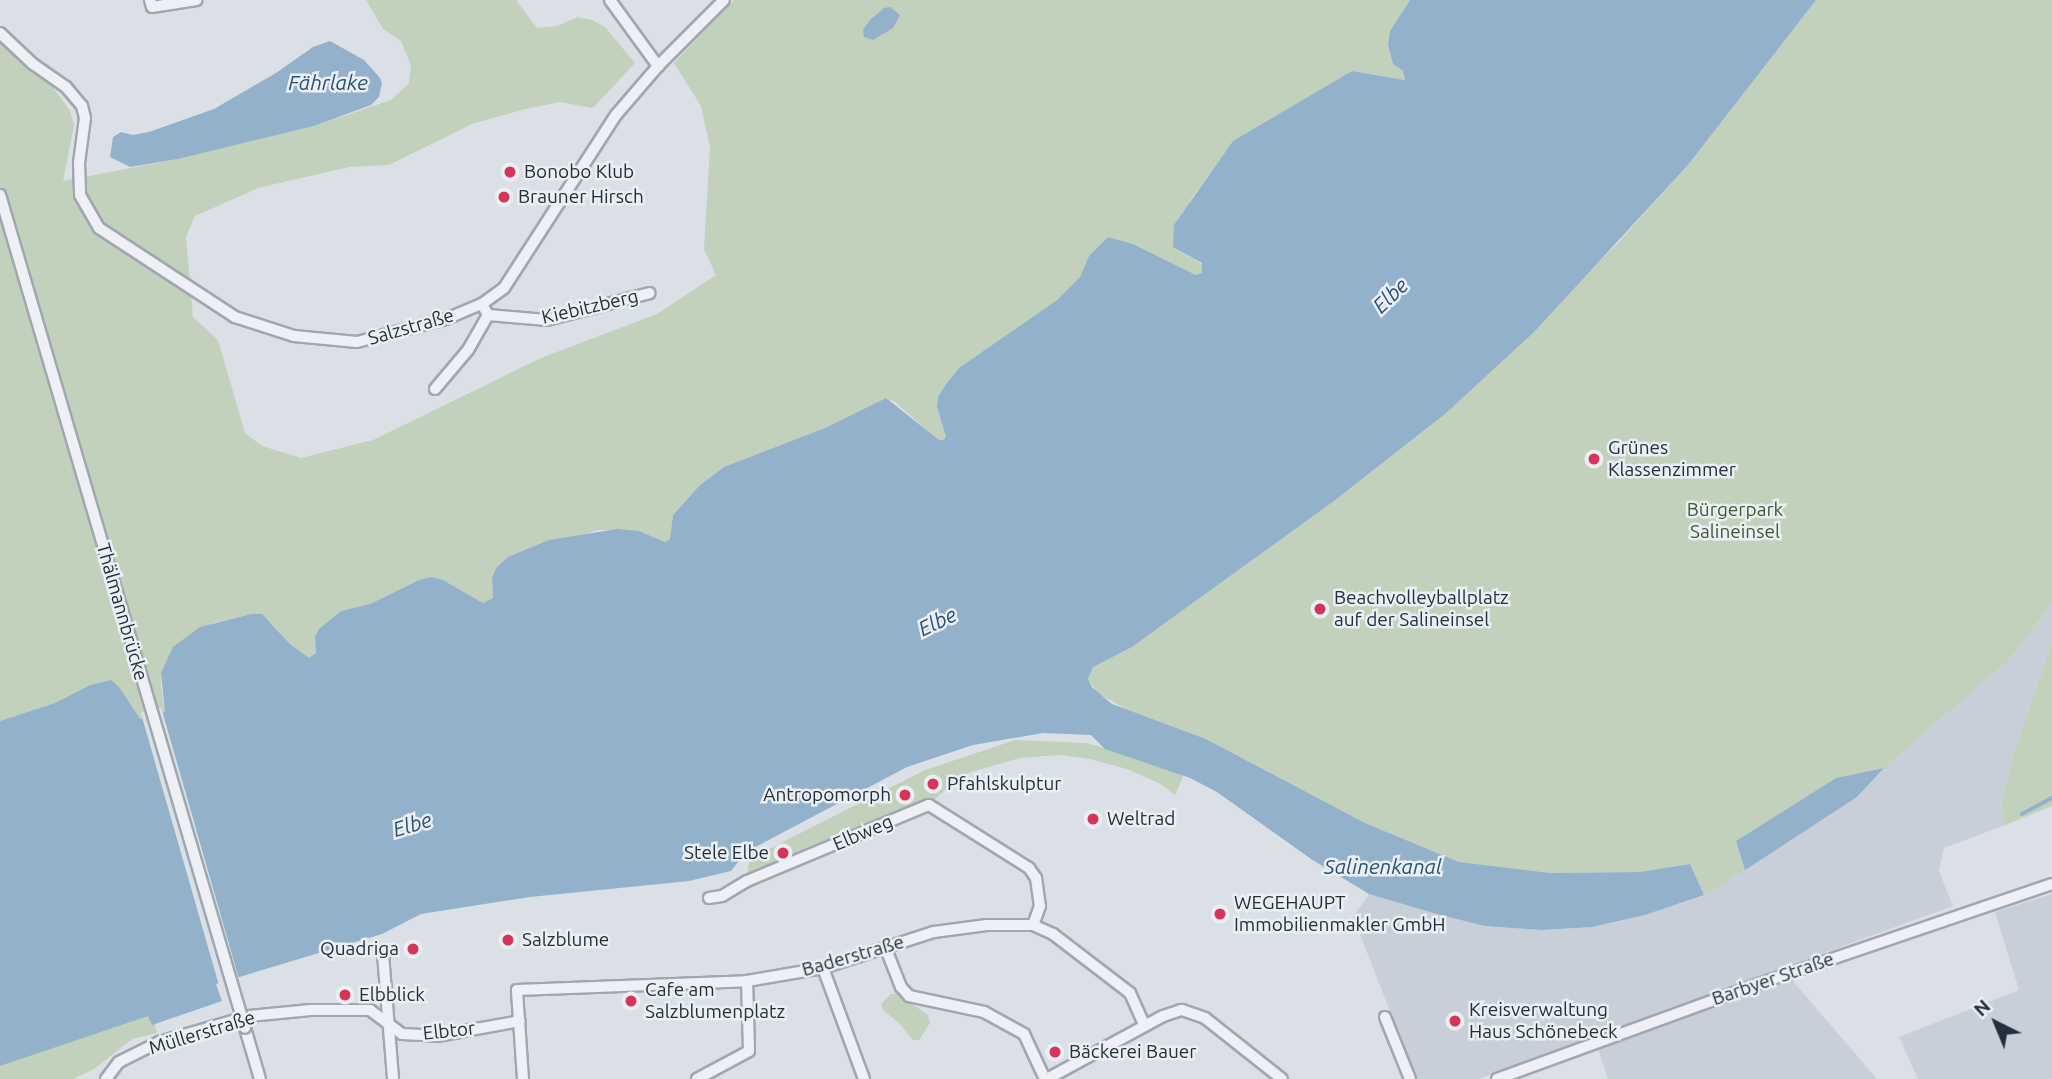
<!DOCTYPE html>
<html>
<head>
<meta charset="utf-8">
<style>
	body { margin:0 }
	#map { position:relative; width:2052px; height:1079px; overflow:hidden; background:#dbe0e6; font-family:Ubuntu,sans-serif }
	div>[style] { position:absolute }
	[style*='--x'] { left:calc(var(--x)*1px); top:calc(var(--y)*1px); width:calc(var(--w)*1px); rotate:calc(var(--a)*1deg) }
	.built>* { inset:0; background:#c9cfd9 }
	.green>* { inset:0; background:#c2d1bb }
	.water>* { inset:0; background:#93b1ca }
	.pier>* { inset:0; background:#dbe0e6; transform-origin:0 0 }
	.stream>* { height:3.5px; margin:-1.75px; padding:0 1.75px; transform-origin:1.75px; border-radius:1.75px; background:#93b1ca }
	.roads { filter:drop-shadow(2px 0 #a0a7b0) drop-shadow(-2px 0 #a0a7b0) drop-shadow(0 2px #a0a7b0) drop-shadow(0 -2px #a0a7b0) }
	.minor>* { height:10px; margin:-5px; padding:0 5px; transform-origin:5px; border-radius:5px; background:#eef0f5 }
	.bridges { filter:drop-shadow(2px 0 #a0a7b0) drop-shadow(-2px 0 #a0a7b0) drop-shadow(0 2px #a0a7b0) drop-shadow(0 -2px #a0a7b0) }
	.minor-bridge>* { height:10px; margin:-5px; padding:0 5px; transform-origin:5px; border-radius:5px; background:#eef0f5 }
	.dots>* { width:19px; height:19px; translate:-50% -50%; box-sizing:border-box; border:4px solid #eaeff4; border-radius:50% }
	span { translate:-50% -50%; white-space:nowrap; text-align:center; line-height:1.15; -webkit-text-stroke:5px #eaeff4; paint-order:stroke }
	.poi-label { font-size:19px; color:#242f3d }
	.left { translate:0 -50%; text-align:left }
	.right { translate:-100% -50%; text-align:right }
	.street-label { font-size:19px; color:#242f3d }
	.park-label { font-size:19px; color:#3b5a31 }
	.water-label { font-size:21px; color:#2c5073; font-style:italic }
	.north { position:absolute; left:1961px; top:988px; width:70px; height:70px; -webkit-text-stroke:5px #eaeff4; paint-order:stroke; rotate:317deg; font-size:19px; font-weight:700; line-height:28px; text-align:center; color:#242f3d }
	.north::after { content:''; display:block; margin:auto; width:24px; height:32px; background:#242f3d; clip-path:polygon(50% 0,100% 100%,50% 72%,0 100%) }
</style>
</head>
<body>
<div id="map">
	<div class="built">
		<div style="clip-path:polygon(2052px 603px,2052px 642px,2014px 753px,2002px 799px,2003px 826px,1944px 848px,1939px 871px,1953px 906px,1478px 1079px,1417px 1079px,1353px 917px,1369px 894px,1485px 926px,1542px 930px,1592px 927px,1645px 915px,1704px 895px,1857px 797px,1884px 768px,2010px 659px)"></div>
		<div style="clip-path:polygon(2052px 894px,2052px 1079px,1918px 1079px,1899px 1037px,2019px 990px,1995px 912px)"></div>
		<div style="clip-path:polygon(1792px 980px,1877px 1079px,1608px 1079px,1598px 1049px)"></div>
	</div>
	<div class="green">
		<div style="clip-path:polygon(366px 0,516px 0,537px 28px,557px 26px,578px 17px,592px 20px,605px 27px,635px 63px,593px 108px,560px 102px,521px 110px,472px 124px,389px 165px,349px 167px,258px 188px,195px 216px,186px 237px,193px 317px,218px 340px,245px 433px,262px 446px,301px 458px,373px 440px,541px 358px,657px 314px,716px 275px,704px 249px,710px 147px,701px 106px,674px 63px,734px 0,1410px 0,1390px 31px,1388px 45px,1393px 64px,1403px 71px,1405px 80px,1352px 71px,1233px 142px,1191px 199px,1173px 247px,1202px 264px,1202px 273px,1196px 275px,1133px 244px,1108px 237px,1089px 256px,1080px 277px,1057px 300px,959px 368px,946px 384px,938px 397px,937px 407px,946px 437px,943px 440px,939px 441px,895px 402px,886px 398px,825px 428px,724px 467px,700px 485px,673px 515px,670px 540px,665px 542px,639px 531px,598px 530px,508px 557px,496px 568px,492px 578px,493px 599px,483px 603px,443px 580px,419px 580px,370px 604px,341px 611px,315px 637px,316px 653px,309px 659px,291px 645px,271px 623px,251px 614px,213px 623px,166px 663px,161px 673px,161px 685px,165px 712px,140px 719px,90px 685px,55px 703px,0 721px,0 41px,53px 87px,70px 111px,74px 125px,63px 181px,178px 159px,314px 126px,391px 100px,409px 83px,411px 66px,401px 41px,383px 29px)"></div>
		<div style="clip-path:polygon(1816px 0,2052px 0,2052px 603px,2010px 659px,1884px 768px,1836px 778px,1736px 841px,1745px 870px,1704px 895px,1690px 864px,1640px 872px,1550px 873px,1459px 862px,1365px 823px,1206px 739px,1127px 710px,1098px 693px,1088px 679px,1093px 667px,1132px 647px,1334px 501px,1445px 414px,1616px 245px,1688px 165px)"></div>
		<div style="clip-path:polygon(2052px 642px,2052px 806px,2003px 826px,2002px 799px,2014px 753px)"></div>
		<div style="clip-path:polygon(1015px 740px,1086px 743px,1186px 770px,1175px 795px,1161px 784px,1127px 769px,1090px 759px,1060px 755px,1020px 758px,971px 772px,952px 783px,929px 805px,747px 881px,749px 859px,925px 770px)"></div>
		<div style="clip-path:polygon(891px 994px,898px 994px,928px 1015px,930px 1023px,919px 1040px,913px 1040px,898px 1022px,884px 1011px,881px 1004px)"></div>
		<div style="clip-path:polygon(152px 1011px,157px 1033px,132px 1039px,94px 1069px,73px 1079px,0 1079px,0 1066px)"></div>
	</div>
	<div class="water">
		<div style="clip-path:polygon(1410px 0,1816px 0,1688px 165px,1534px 332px,1445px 414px,1334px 501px,1132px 647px,1093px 667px,1088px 679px,1092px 687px,1112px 704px,1206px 739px,1365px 823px,1459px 862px,1550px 873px,1640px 872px,1690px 864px,1704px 895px,1645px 915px,1592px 927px,1542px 930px,1485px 926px,1437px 914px,1369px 894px,1311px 859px,1217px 792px,1190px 778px,1105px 749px,1091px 735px,1043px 733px,973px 745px,907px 767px,746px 852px,731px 871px,689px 881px,530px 897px,421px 914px,382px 934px,216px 984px,222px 1001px,152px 1025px,148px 1016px,0 1066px,0 721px,55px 703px,90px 685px,111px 680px,119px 687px,140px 719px,165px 712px,161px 673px,173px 647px,200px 627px,251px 614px,262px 614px,291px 645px,309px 658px,316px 653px,315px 637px,319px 629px,341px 611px,370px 604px,419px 580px,431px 577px,443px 580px,483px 603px,493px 598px,492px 578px,496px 568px,508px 557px,549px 540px,617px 529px,639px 531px,665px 542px,670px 539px,673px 515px,700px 485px,724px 467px,825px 428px,886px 398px,939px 440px,943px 440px,946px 437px,937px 407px,938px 397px,946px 384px,959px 368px,1057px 300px,1080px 277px,1089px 256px,1108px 237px,1133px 244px,1196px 275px,1202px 273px,1202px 263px,1173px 247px,1174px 225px,1233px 141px,1352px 71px,1405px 80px,1403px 71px,1393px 64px,1388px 45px,1390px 31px)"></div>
		<div style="clip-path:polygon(890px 7px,900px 15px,893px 28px,873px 40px,864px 37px,863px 30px,870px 20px,884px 8px)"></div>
		<div style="clip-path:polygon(330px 41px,364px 60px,380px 78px,382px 83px,379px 97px,371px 105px,314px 126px,178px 159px,130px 167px,110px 157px,113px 137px,121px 132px,133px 135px,149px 132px,214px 109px,276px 73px,313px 47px)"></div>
		<div style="clip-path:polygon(1884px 768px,1857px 797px,1745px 870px,1736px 841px,1836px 778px)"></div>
	</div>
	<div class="pier">
		<div style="left:161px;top:707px;width:284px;height:21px;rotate:74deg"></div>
	</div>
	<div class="stream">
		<div style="--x:2022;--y:814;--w:34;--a:-28"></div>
	</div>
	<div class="roads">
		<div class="minor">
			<div style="--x:150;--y:0;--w:7;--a:74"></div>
			<div style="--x:152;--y:7;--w:45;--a:-9"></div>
			<div style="--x:610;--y:0;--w:82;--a:54"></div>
			<div style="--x:0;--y:33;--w:45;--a:43.2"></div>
			<div style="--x:33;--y:64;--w:40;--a:34.9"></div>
			<div style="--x:66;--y:87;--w:25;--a:50"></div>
			<div style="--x:82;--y:106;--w:12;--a:76"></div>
			<div style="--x:85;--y:118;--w:45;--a:97.6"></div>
			<div style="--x:79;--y:163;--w:32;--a:88"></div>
			<div style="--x:80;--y:195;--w:38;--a:60"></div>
			<div style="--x:99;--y:228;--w:163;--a:33.2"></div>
			<div style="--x:235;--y:317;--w:62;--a:17.9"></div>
			<div style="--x:294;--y:336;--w:63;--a:5.4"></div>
			<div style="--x:357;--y:342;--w:92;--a:-14.5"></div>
			<div style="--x:446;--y:319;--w:39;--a:-23"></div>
			<div style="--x:482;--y:304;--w:27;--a:-36"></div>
			<div style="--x:504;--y:288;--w:206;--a:-57.1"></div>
			<div style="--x:616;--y:115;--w:65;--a:-49.4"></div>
			<div style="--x:658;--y:66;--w:93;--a:-45"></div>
			<div style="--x:482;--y:304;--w:13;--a:61"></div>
			<div style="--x:488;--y:315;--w:59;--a:4.8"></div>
			<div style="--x:547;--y:320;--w:106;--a:-14.7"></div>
			<div style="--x:435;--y:389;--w:51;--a:-49.8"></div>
			<div style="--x:468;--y:350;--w:40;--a:-60.3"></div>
			<div style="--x:709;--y:898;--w:13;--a:-9"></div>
			<div style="--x:722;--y:896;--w:29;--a:-31"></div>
			<div style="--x:747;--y:881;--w:197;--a:-22.7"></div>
			<div style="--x:929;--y:805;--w:118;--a:32.2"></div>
			<div style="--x:1029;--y:868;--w:12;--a:55"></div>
			<div style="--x:1036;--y:878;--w:28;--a:82"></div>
			<div style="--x:1040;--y:906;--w:20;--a:110"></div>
			<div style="--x:886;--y:949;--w:41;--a:68.5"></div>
			<div style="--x:901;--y:987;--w:12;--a:48"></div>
			<div style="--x:909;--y:996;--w:77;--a:12"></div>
			<div style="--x:984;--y:1012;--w:46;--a:28.8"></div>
			<div style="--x:1024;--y:1034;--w:50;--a:65"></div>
			<div style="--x:383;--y:954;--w:125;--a:85.4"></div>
			<div style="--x:823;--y:968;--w:118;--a:69.7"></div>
			<div style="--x:1385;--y:1017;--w:67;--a:68"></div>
			<div style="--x:245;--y:1028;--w:53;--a:73.6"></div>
			<div style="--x:106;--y:1079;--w:21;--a:-53"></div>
			<div style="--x:119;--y:1062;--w:45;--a:-26.6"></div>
			<div style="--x:159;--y:1042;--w:94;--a:-16.1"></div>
			<div style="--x:249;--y:1016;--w:62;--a:-5.5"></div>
			<div style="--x:311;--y:1010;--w:59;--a:0"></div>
			<div style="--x:370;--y:1010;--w:40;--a:37"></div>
			<div style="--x:402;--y:1034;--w:35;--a:3"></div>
			<div style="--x:437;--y:1036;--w:84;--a:-10.2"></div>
			<div style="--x:523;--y:1079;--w:89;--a:-93.9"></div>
			<div style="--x:517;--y:990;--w:230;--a:-2.2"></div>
			<div style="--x:747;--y:981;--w:77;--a:-9.7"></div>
			<div style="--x:823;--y:968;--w:117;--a:-18"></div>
			<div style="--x:934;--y:932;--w:53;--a:-7.5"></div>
			<div style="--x:987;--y:925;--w:46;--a:0"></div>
			<div style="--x:1033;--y:925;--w:22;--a:24"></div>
			<div style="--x:1053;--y:934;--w:97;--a:37.5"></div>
			<div style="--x:1130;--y:993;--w:36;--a:66"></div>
			<div style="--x:697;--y:1079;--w:59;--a:-28.3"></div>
			<div style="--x:749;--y:1051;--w:70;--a:-91.6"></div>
			<div style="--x:1047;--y:1079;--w:132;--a:-28.5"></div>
			<div style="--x:1163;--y:1016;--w:20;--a:-18"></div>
			<div style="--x:1182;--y:1010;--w:24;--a:19"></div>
			<div style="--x:1205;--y:1018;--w:98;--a:38.4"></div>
			<div style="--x:1497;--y:1079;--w:281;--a:-20"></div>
			<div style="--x:1761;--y:983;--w:307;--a:-18.8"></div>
		</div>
	</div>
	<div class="bridges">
		<div class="minor-bridge">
			<div style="--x:0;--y:195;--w:868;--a:73.61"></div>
		</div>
	</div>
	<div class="dots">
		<div style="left:510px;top:172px;background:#d63557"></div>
		<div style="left:504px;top:197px;background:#d63557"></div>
		<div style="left:1594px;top:459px;background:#d63557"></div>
		<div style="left:1320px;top:609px;background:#d63557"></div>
		<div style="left:933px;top:784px;background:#d63557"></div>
		<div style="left:905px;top:795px;background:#d63557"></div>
		<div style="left:1093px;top:819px;background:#d63557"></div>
		<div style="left:783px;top:853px;background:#d63557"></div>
		<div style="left:1220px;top:914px;background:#d63557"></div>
		<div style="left:508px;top:940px;background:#d63557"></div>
		<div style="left:413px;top:949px;background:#d63557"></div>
		<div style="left:345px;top:995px;background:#d63557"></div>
		<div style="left:631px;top:1001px;background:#d63557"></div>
		<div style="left:1455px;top:1021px;background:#d63557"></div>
		<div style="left:1055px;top:1052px;background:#d63557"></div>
	</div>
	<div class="poi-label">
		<span class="left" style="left:524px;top:172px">Bonobo Klub</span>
		<span class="left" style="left:518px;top:197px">Brauner Hirsch</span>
		<span class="left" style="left:1608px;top:459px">Grünes<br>Klassenzimmer</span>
		<span class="left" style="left:1334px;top:609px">Beachvolleyballplatz<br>auf der Salineinsel</span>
		<span class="left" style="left:947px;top:784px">Pfahlskulptur</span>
		<span class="right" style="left:891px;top:795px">Antropomorph</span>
		<span class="left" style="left:1107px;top:819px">Weltrad</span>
		<span class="right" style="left:769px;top:853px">Stele Elbe</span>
		<span class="left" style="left:1234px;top:914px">WEGEHAUPT<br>Immobilienmakler GmbH</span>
		<span class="left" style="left:522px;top:940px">Salzblume</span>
		<span class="right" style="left:399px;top:949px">Quadriga</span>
		<span class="left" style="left:645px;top:1001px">Cafe am<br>Salzblumenplatz</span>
		<span class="left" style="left:359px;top:995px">Elbblick</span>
		<span class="left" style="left:1469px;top:1021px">Kreisverwaltung<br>Haus Schönebeck</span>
		<span class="left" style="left:1069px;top:1052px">Bäckerei Bauer</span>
	</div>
	<div class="street-label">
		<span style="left:590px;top:307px;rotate:-13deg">Kiebitzberg</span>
		<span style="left:411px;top:327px;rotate:-16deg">Salzstraße</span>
		<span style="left:122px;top:612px;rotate:74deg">Thälmannbrücke</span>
		<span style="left:863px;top:833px;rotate:-23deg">Elbweg</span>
		<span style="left:853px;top:956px;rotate:-16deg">Baderstraße</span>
		<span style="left:1773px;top:979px;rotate:-19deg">Barbyer Straße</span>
		<span style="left:449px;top:1031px;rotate:-6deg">Elbtor</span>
		<span style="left:202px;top:1033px;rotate:-17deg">Müllerstraße</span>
	</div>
	<div class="park-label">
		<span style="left:1735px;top:521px">Bürgerpark<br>Salineinsel</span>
	</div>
	<div class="water-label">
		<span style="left:328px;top:82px">Fährlake</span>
		<span style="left:1390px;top:295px;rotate:-44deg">Elbe</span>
		<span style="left:937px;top:621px;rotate:-26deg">Elbe</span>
		<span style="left:412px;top:824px;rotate:-17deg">Elbe</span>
		<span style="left:1383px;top:866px">Salinenkanal</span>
	</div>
	<div class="north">N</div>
</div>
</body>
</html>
